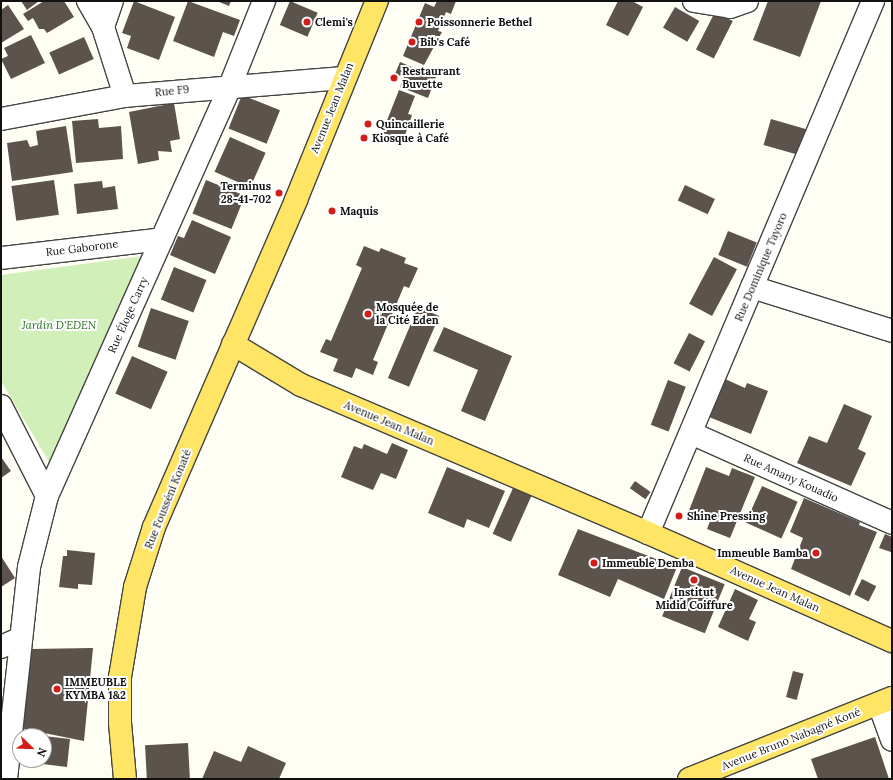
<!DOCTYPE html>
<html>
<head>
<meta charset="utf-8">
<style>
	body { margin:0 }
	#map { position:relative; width:893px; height:780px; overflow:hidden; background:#fffef5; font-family:Lora,serif }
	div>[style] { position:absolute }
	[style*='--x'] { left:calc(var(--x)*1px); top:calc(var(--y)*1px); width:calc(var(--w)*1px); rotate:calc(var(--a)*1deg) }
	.green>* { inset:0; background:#d1efb9 }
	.building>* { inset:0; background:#5b534c; transform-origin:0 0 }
	.roads { filter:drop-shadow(1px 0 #444) drop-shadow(-1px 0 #444) drop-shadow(0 1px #444) drop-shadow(0 -1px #444) }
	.minor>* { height:22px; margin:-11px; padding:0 11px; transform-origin:11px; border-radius:11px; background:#fff }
	.major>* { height:22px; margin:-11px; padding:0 11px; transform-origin:11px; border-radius:11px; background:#ffe565 }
	.dots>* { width:11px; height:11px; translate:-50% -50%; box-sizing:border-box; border:2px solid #fff; border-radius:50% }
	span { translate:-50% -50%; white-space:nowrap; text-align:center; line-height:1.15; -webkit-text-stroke:4px #fff; paint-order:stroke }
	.poi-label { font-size:11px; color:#111; font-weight:700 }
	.left { translate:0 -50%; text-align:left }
	.right { translate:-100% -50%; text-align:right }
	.street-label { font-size:11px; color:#111 }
	.park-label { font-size:11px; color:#257119; font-style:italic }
	.frame { position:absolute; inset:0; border:2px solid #111; pointer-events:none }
	.north { position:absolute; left:12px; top:728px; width:40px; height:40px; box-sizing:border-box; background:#fff; border:1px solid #a0a0a0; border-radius:50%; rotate:113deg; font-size:11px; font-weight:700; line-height:16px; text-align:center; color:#111 }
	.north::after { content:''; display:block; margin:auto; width:14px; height:18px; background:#d11e19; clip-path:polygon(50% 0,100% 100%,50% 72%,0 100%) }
</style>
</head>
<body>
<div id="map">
	<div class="green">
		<div style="clip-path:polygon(150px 255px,58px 477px,1px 381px,1px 275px)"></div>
	</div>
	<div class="building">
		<div style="clip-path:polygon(21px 1px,39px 1px,27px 10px)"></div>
		<div style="clip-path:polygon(44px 1px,64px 1px,74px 17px,47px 33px,44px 29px,39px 29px,33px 18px,28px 21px,23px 14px)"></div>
		<div style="clip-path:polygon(134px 1px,175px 17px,159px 60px,127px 48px,131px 36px,122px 33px)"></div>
		<div style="clip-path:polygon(188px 1px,240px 20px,234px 36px,223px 32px,214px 57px,173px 41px)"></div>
		<div style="clip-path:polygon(217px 1px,231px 1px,229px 6px)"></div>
		<div style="left:290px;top:1px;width:30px;height:26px;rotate:23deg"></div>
		<div style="clip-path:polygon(437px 1px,456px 1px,451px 14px,446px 12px,438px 31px,442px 32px,424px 65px,403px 56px,425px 3px,434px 7px)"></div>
		<div style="clip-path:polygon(618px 1px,632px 1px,643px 7px,628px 36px,606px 25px)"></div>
		<div style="clip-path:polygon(768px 1px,821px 1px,800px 57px,753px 40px)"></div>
		<div style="clip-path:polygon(8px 5px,24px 29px,1px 43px,1px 10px)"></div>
		<div style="left:675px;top:7px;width:28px;height:24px;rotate:30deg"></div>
		<div style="left:715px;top:12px;width:20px;height:42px;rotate:27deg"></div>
		<div style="clip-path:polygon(31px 35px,45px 63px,11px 79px,1px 59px,8px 56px,4px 48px)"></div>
		<div style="left:84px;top:37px;width:24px;height:38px;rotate:66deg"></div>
		<div style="clip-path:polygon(400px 62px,436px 77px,428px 98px,400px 87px,404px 77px,395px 74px)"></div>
		<div style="clip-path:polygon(399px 90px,415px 96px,408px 114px,412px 115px,403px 141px,382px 133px)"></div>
		<div style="left:242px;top:95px;width:41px;height:36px;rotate:22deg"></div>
		<div style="clip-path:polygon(174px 103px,180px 139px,170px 141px,172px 152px,158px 151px,159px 160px,138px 164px,129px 112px)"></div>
		<div style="clip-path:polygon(98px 119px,99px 128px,121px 126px,123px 159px,76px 163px,72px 121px)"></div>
		<div style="left:771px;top:119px;width:45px;height:27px;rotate:16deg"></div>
		<div style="clip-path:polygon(66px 126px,73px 172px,12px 181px,7px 143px,27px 140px,30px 147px,38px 145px,36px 131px)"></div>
		<div style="left:230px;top:137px;width:39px;height:38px;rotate:24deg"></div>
		<div style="left:54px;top:180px;width:35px;height:43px;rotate:82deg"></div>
		<div style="left:206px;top:180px;width:42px;height:36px;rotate:22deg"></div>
		<div style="clip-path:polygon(102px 181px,103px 188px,115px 186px,118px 209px,77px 214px,74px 184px)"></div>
		<div style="left:685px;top:185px;width:33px;height:17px;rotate:25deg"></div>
		<div style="clip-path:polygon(192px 220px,231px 237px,215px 274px,170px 255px,178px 236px,184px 238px)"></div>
		<div style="left:728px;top:231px;width:31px;height:26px;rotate:22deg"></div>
		<div style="clip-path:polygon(364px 246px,379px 252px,381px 248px,406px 258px,404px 263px,418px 268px,409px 288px,404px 286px,373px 360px,378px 362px,373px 375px,356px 368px,352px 378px,333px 371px,338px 359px,320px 352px,326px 339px,331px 341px,362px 268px,356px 265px)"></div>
		<div style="left:714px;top:257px;width:26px;height:53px;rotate:28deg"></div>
		<div style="left:174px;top:267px;width:35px;height:35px;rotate:22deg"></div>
		<div style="left:418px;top:307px;width:23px;height:77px;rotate:23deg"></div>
		<div style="left:151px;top:308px;width:40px;height:41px;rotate:19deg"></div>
		<div style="clip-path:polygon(444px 327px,512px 356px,485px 421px,461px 411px,478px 370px,433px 351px)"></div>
		<div style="left:689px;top:333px;width:18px;height:34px;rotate:27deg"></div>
		<div style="left:132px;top:356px;width:39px;height:41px;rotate:24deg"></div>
		<div style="clip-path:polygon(725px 379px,745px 388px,747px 383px,768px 391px,751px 434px,709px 417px)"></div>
		<div style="left:668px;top:380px;width:19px;height:48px;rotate:21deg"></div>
		<div style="clip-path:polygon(844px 404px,872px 416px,858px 449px,866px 453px,851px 486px,797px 463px,809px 436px,827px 443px)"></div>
		<div style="clip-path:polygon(392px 443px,408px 450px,396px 479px,381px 473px,373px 490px,341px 477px,354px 446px,362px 449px,364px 444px,387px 454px)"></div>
		<div style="clip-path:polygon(1px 457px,11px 471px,1px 478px)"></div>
		<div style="clip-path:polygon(447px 467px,505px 491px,489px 528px,467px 519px,464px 528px,428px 513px)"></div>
		<div style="clip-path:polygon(706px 467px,729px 476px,732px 468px,755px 477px,730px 538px,707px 529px,710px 521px,688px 513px)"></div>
		<div style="left:635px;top:481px;width:19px;height:9px;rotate:35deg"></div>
		<div style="left:762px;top:486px;width:39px;height:40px;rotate:24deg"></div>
		<div style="left:513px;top:488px;width:20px;height:50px;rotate:24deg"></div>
		<div style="clip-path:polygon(804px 498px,860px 522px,859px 525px,877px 532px,850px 596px,791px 569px,803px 538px,790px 532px)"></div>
		<div style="clip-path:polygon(578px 529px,677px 567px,664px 599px,618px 579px,610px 597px,558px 575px)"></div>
		<div style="clip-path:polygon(885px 534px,892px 537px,891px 552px,879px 548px)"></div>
		<div style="clip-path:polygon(67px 550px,95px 553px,92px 585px,78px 584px,78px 589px,59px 587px,63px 556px,67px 556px)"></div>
		<div style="clip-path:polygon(1px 556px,15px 578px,1px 587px)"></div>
		<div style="left:682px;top:567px;width:46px;height:53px;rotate:22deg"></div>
		<div style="left:862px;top:579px;width:16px;height:17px;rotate:27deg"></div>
		<div style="clip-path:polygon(735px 589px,758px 600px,749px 619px,756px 622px,748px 641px,718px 627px)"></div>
		<div style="clip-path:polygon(93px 648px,84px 741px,19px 728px,30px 649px)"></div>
		<div style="left:793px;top:671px;width:11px;height:27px;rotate:15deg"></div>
		<div style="clip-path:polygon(44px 736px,70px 739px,67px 767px,34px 763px,35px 760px,44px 760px)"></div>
		<div style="clip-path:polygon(875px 737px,889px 779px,818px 779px,811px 759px)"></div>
		<div style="left:188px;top:743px;width:36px;height:43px;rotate:87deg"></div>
		<div style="clip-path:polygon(248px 746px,286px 763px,279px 779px,202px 779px,214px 751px,241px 762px)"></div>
	</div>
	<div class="roads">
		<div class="minor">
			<div style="--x:88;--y:1;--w:30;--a:60"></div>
			<div style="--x:103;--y:27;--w:72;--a:72.3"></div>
			<div style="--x:694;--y:1;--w:36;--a:9"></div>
			<div style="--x:730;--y:7;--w:18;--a:-19"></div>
			<div style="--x:103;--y:27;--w:28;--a:-71"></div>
			<div style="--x:1;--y:119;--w:126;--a:-10.5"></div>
			<div style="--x:125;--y:96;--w:220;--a:-4.7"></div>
			<div style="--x:1;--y:258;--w:162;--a:-6.7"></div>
			<div style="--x:752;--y:287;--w:147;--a:17.4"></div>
			<div style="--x:1;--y:406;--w:101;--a:62.9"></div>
			<div style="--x:691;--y:433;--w:220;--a:24.1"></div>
			<div style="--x:648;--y:533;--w:578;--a:-67.07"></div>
			<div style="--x:1;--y:647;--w:22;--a:-24"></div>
			<div style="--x:879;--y:704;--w:38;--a:70"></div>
			<div style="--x:6;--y:779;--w:213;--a:-83.8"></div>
			<div style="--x:29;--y:567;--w:73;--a:-75.8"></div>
			<div style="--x:47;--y:496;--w:449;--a:-65.9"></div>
			<div style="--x:230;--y:86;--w:92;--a:-68.2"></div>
		</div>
		<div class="major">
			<div style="--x:233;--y:344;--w:79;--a:31.1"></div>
			<div style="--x:301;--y:385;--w:377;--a:23.1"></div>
			<div style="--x:648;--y:533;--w:267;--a:23.9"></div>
			<div style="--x:125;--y:779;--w:56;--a:-95.1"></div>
			<div style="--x:120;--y:723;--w:46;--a:-90"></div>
			<div style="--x:120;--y:677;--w:91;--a:-80.5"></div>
			<div style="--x:135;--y:587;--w:63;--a:-72.4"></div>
			<div style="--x:154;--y:527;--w:357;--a:-66.5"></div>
			<div style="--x:296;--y:200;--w:215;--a:-67.9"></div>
			<div style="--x:689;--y:779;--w:219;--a:-21.8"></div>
		</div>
	</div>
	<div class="dots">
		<div style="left:307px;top:22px;background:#d11e19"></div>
		<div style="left:419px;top:22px;background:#d11e19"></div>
		<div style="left:412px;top:42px;background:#d11e19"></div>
		<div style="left:394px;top:78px;background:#d11e19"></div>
		<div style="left:368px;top:124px;background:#d11e19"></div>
		<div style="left:364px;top:138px;background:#d11e19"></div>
		<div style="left:279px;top:193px;background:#d11e19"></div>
		<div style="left:332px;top:211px;background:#d11e19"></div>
		<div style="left:368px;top:314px;background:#d11e19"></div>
		<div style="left:679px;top:516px;background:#d11e19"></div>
		<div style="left:816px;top:553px;background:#d11e19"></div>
		<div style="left:594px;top:563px;background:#d11e19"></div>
		<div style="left:694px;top:580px;background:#d11e19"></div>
		<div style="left:57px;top:689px;background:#d11e19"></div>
	</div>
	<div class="poi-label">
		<span class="left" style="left:315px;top:22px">Clemi's</span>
		<span class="left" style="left:427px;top:22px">Poissonnerie Bethel</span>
		<span class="left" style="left:420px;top:42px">Bib's Café</span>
		<span class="left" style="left:402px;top:78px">Restaurant<br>Buvette</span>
		<span class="left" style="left:376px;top:124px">Quincaillerie</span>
		<span class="left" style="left:372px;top:138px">Kiosque à Café</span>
		<span class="right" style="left:271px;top:193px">Terminus<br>28-41-702</span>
		<span class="left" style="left:340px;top:211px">Maquis</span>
		<span class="left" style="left:376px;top:314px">Mosquée de<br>la Cité Eden</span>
		<span class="left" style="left:687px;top:516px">Shine Pressing</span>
		<span class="right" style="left:808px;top:553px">Immeuble Bamba</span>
		<span class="left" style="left:602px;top:563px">Immeuble Demba</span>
		<span style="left:694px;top:599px">Institut<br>Midid Coiffure</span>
		<span class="left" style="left:65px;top:689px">IMMEUBLE<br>KYMBA 1&amp;2</span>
	</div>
	<div class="street-label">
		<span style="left:172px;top:91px;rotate:-6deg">Rue F9</span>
		<span style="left:332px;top:108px;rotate:-68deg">Avenue Jean Malan</span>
		<span style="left:82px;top:248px;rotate:-7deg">Rue Gaborone</span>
		<span style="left:761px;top:267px;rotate:-67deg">Rue Dominique Tayoro</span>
		<span style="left:128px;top:315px;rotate:-66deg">Rue Éloge Carry</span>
		<span style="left:389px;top:423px;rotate:23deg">Avenue Jean Malan</span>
		<span style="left:791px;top:478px;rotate:24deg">Rue Amany Kouadio</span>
		<span style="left:168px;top:499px;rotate:-68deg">Rue Fousséni Konaté</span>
		<span style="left:775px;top:589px;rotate:24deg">Avenue Jean Malan</span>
		<span style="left:791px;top:739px;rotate:-22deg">Avenue Bruno Nabagné Koné</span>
	</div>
	<div class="park-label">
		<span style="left:59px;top:325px">Jardin D'EDEN</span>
	</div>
	<div class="frame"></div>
	<div class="north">N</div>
</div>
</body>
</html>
